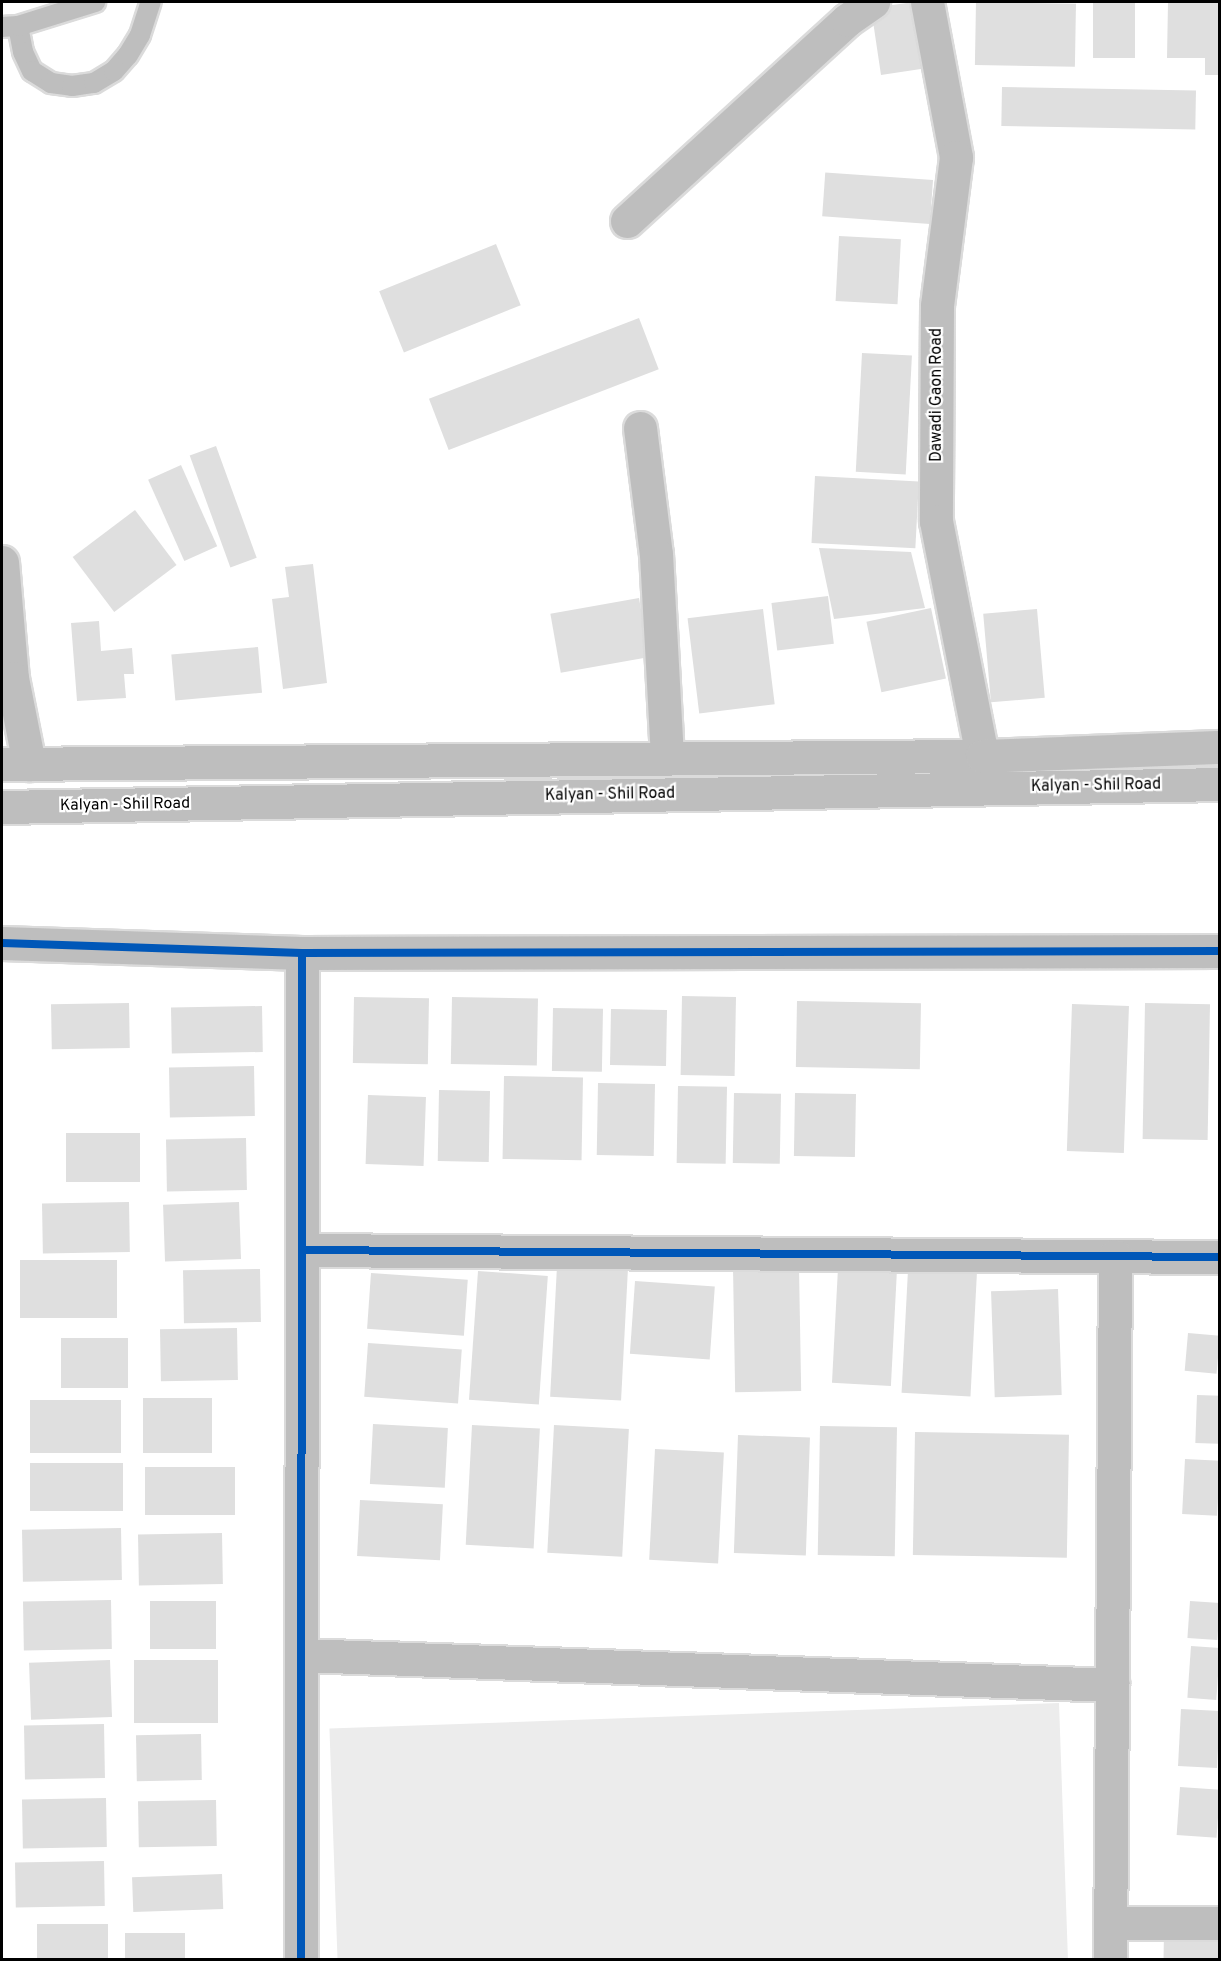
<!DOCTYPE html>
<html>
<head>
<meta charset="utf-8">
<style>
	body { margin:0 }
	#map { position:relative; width:1221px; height:1961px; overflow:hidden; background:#fff; font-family:Overpass,sans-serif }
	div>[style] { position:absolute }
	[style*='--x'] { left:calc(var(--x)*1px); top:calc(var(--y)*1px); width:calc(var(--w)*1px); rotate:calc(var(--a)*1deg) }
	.green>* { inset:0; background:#ececec; transform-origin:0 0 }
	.building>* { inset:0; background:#dfdfdf; transform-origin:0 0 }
	.roads { filter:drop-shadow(2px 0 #dbdbdb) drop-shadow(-2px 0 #dbdbdb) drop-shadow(0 2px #dbdbdb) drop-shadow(0 -2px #dbdbdb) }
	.service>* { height:20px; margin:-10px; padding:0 10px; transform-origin:10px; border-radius:10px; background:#bebebe }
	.minor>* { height:33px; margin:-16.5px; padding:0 16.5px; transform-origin:16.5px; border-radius:16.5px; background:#bebebe }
	.tertiary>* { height:33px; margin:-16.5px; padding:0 16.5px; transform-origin:16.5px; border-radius:16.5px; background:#bebebe }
	.primary>* { height:33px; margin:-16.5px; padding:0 16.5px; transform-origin:16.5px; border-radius:16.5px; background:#bebebe }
	.cycleway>* { height:8px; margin:-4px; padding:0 4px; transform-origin:4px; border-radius:4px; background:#0057b8 }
	span { translate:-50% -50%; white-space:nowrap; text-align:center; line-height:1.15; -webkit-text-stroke:4.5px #fff; paint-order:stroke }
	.street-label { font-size:16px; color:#000 }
	.frame { position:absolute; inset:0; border:3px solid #000; pointer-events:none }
</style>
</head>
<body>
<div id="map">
	<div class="green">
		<div style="left:1059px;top:1703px;width:256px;height:730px;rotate:88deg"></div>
	</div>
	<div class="building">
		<div style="clip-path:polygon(914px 2px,934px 67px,881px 75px,871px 8px)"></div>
		<div style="left:976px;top:2px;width:100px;height:63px;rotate:1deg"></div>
		<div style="left:1093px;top:2px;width:42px;height:56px"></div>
		<div style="clip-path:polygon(1168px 2px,1220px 2px,1220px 75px,1205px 75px,1205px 58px,1167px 58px)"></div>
		<div style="left:1002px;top:87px;width:194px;height:39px;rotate:1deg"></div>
		<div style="left:933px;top:180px;width:44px;height:108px;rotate:94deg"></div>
		<div style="left:839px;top:236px;width:62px;height:65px;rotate:3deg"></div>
		<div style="left:496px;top:244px;width:66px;height:126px;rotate:68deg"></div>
		<div style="left:639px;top:318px;width:55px;height:225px;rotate:69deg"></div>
		<div style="left:862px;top:353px;width:50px;height:119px;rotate:3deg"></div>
		<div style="left:216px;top:446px;width:119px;height:28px;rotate:70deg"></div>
		<div style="left:181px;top:465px;width:89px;height:36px;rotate:66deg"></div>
		<div style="left:815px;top:476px;width:104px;height:67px;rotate:3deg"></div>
		<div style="left:135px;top:510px;width:69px;height:78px;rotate:53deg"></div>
		<div style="clip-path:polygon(819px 548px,911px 552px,925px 608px,834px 619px)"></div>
		<div style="clip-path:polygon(313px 564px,327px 683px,283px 689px,272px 599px,289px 597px,285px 567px)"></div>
		<div style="left:828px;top:596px;width:48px;height:57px;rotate:83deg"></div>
		<div style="left:639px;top:598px;width:60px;height:90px;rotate:80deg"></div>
		<div style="left:931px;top:608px;width:72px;height:66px;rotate:78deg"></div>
		<div style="left:763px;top:609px;width:96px;height:76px;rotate:83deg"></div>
		<div style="left:1037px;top:609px;width:89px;height:54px;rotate:85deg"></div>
		<div style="clip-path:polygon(99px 621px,101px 651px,132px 648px,134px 674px,124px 674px,126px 698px,77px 701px,71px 623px)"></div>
		<div style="left:258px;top:647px;width:46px;height:87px;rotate:85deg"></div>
		<div style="left:682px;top:996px;width:54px;height:79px;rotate:1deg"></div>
		<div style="left:354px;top:997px;width:75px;height:66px;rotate:1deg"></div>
		<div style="left:452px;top:997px;width:86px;height:67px;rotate:1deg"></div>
		<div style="left:797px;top:1001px;width:124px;height:66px;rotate:1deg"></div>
		<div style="left:129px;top:1003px;width:45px;height:78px;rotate:89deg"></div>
		<div style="left:1145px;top:1003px;width:65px;height:136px;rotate:1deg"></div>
		<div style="left:1072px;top:1004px;width:57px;height:147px;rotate:2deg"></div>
		<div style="left:262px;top:1006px;width:46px;height:91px;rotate:89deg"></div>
		<div style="left:553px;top:1008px;width:50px;height:63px;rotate:1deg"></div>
		<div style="left:611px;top:1009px;width:56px;height:56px;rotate:1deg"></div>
		<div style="left:254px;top:1066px;width:50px;height:85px;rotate:89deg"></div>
		<div style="left:504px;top:1076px;width:79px;height:83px;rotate:1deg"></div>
		<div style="left:598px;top:1083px;width:57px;height:72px;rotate:1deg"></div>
		<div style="left:678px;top:1086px;width:49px;height:77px;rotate:1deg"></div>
		<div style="left:439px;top:1090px;width:51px;height:71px;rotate:1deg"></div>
		<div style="left:734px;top:1093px;width:47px;height:70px;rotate:1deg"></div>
		<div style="left:795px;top:1093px;width:61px;height:63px;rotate:1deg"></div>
		<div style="left:368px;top:1095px;width:58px;height:69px;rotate:2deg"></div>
		<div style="left:140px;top:1133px;width:49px;height:74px;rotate:90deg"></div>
		<div style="left:246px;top:1138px;width:52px;height:80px;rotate:89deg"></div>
		<div style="left:129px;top:1202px;width:50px;height:87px;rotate:89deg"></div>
		<div style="left:239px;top:1202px;width:57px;height:76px;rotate:88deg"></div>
		<div style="left:117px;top:1260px;width:58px;height:97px;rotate:90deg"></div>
		<div style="left:557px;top:1266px;width:71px;height:131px;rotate:3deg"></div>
		<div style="left:799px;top:1267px;width:124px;height:66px;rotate:89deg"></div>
		<div style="left:838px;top:1268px;width:59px;height:115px;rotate:3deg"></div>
		<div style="left:260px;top:1269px;width:53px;height:77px;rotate:89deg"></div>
		<div style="left:908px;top:1270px;width:69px;height:123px;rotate:3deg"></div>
		<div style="left:478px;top:1271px;width:70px;height:129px;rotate:4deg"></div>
		<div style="left:371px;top:1273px;width:97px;height:56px;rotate:4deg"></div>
		<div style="left:635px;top:1281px;width:80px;height:73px;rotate:4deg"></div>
		<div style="left:1058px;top:1289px;width:106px;height:67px;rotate:88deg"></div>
		<div style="left:237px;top:1328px;width:52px;height:77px;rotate:89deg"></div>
		<div style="left:1188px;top:1333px;width:32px;height:38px;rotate:5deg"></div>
		<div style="left:61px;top:1338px;width:67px;height:50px"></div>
		<div style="left:368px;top:1343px;width:94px;height:54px;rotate:4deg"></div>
		<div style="left:1197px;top:1395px;width:23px;height:48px;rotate:2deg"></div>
		<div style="left:143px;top:1398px;width:69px;height:55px"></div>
		<div style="left:121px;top:1400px;width:53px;height:91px;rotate:90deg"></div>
		<div style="left:373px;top:1424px;width:75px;height:60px;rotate:3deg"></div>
		<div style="left:472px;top:1425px;width:68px;height:120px;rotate:3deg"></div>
		<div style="left:554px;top:1425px;width:75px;height:128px;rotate:3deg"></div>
		<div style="left:820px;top:1426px;width:77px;height:129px;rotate:1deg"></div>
		<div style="left:915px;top:1432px;width:154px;height:123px;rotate:1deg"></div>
		<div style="left:738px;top:1435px;width:72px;height:118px;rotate:2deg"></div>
		<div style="left:655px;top:1449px;width:69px;height:111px;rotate:3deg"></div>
		<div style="left:1185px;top:1459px;width:35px;height:55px;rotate:3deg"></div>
		<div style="left:123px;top:1463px;width:48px;height:93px;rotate:90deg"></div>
		<div style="left:145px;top:1467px;width:90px;height:48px"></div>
		<div style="left:360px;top:1500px;width:83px;height:56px;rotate:3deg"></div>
		<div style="left:121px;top:1528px;width:52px;height:99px;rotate:89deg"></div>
		<div style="left:222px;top:1533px;width:51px;height:84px;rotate:89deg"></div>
		<div style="left:111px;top:1600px;width:49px;height:88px;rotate:89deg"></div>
		<div style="left:150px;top:1601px;width:66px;height:48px"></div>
		<div style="left:1190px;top:1601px;width:30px;height:37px;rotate:4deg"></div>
		<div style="left:1191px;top:1646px;width:29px;height:52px;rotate:4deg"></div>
		<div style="left:110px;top:1660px;width:57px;height:81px;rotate:88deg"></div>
		<div style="left:134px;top:1660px;width:84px;height:63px"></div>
		<div style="left:1181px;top:1709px;width:39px;height:57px;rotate:3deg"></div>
		<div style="left:104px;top:1724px;width:54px;height:80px;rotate:89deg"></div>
		<div style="left:201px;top:1734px;width:46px;height:65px;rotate:89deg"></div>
		<div style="left:1180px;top:1787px;width:40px;height:48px;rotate:4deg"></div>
		<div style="left:106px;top:1798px;width:49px;height:84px;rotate:89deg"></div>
		<div style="left:216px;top:1800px;width:46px;height:78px;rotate:89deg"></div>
		<div style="left:104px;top:1861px;width:45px;height:89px;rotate:89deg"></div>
		<div style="left:222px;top:1874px;width:35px;height:90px;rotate:88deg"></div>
		<div style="left:37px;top:1924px;width:71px;height:36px"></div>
		<div style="left:1164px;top:1932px;width:56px;height:28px;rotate:1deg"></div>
		<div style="left:125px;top:1933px;width:60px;height:27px"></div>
	</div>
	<div class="roads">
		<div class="service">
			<div style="--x:18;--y:26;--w:26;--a:79"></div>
			<div style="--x:23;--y:52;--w:21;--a:65"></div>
			<div style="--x:32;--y:71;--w:22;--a:32"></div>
			<div style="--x:51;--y:83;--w:21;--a:8"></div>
			<div style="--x:72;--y:86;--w:22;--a:-8"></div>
			<div style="--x:94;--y:83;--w:23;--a:-31"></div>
			<div style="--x:114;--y:71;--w:21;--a:-49"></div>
			<div style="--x:128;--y:55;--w:23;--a:-59"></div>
			<div style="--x:140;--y:35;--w:35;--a:-72"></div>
			<div style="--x:2;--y:27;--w:16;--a:-4"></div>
			<div style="--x:18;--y:26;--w:81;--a:-17.3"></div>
		</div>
		<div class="minor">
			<div style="--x:627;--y:221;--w:298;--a:-42.4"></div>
			<div style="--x:847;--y:20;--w:32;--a:-35"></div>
			<div style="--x:640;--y:428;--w:127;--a:82.8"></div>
			<div style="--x:656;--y:554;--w:205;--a:86.9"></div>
			<div style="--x:304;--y:1250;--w:916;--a:0.44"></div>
			<div style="--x:302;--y:1655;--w:811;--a:2.12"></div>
			<div style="--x:1110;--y:1923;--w:110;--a:0"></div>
			<div style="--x:301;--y:1960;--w:1007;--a:-89.94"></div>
			<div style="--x:1110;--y:1960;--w:704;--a:-89.59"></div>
		</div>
		<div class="tertiary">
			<div style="--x:927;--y:2;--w:158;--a:79.4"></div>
			<div style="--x:956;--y:157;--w:150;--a:97.3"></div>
			<div style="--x:937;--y:306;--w:215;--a:90.3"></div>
			<div style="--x:936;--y:521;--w:239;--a:78.9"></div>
			<div style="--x:982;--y:756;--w:27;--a:88"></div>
			<div style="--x:2;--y:562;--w:116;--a:85.1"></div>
			<div style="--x:12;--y:678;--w:88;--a:78.8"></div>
			<div style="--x:2;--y:943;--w:300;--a:1.9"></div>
			<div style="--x:302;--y:953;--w:918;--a:-0.12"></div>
		</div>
		<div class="primary">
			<div style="--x:2;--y:764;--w:980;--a:-0.47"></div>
			<div style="--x:982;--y:756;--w:238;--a:-2.2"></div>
			<div style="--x:2;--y:807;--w:1218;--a:-1.08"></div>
		</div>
	</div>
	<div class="cycleway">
		<div style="--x:2;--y:943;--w:300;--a:1.9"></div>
		<div style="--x:302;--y:953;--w:918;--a:-0.12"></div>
		<div style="--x:304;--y:1250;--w:916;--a:0.44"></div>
		<div style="--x:301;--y:1960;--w:1007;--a:-89.94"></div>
	</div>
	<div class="street-label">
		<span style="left:937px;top:395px;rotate:-90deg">Dawadi Gaon Road</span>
		<span style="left:1096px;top:786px;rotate:-1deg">Kalyan - Shil Road</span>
		<span style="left:610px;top:795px;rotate:-1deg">Kalyan - Shil Road</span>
		<span style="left:125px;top:805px;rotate:-1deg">Kalyan - Shil Road</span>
	</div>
	<div class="frame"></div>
</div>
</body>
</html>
